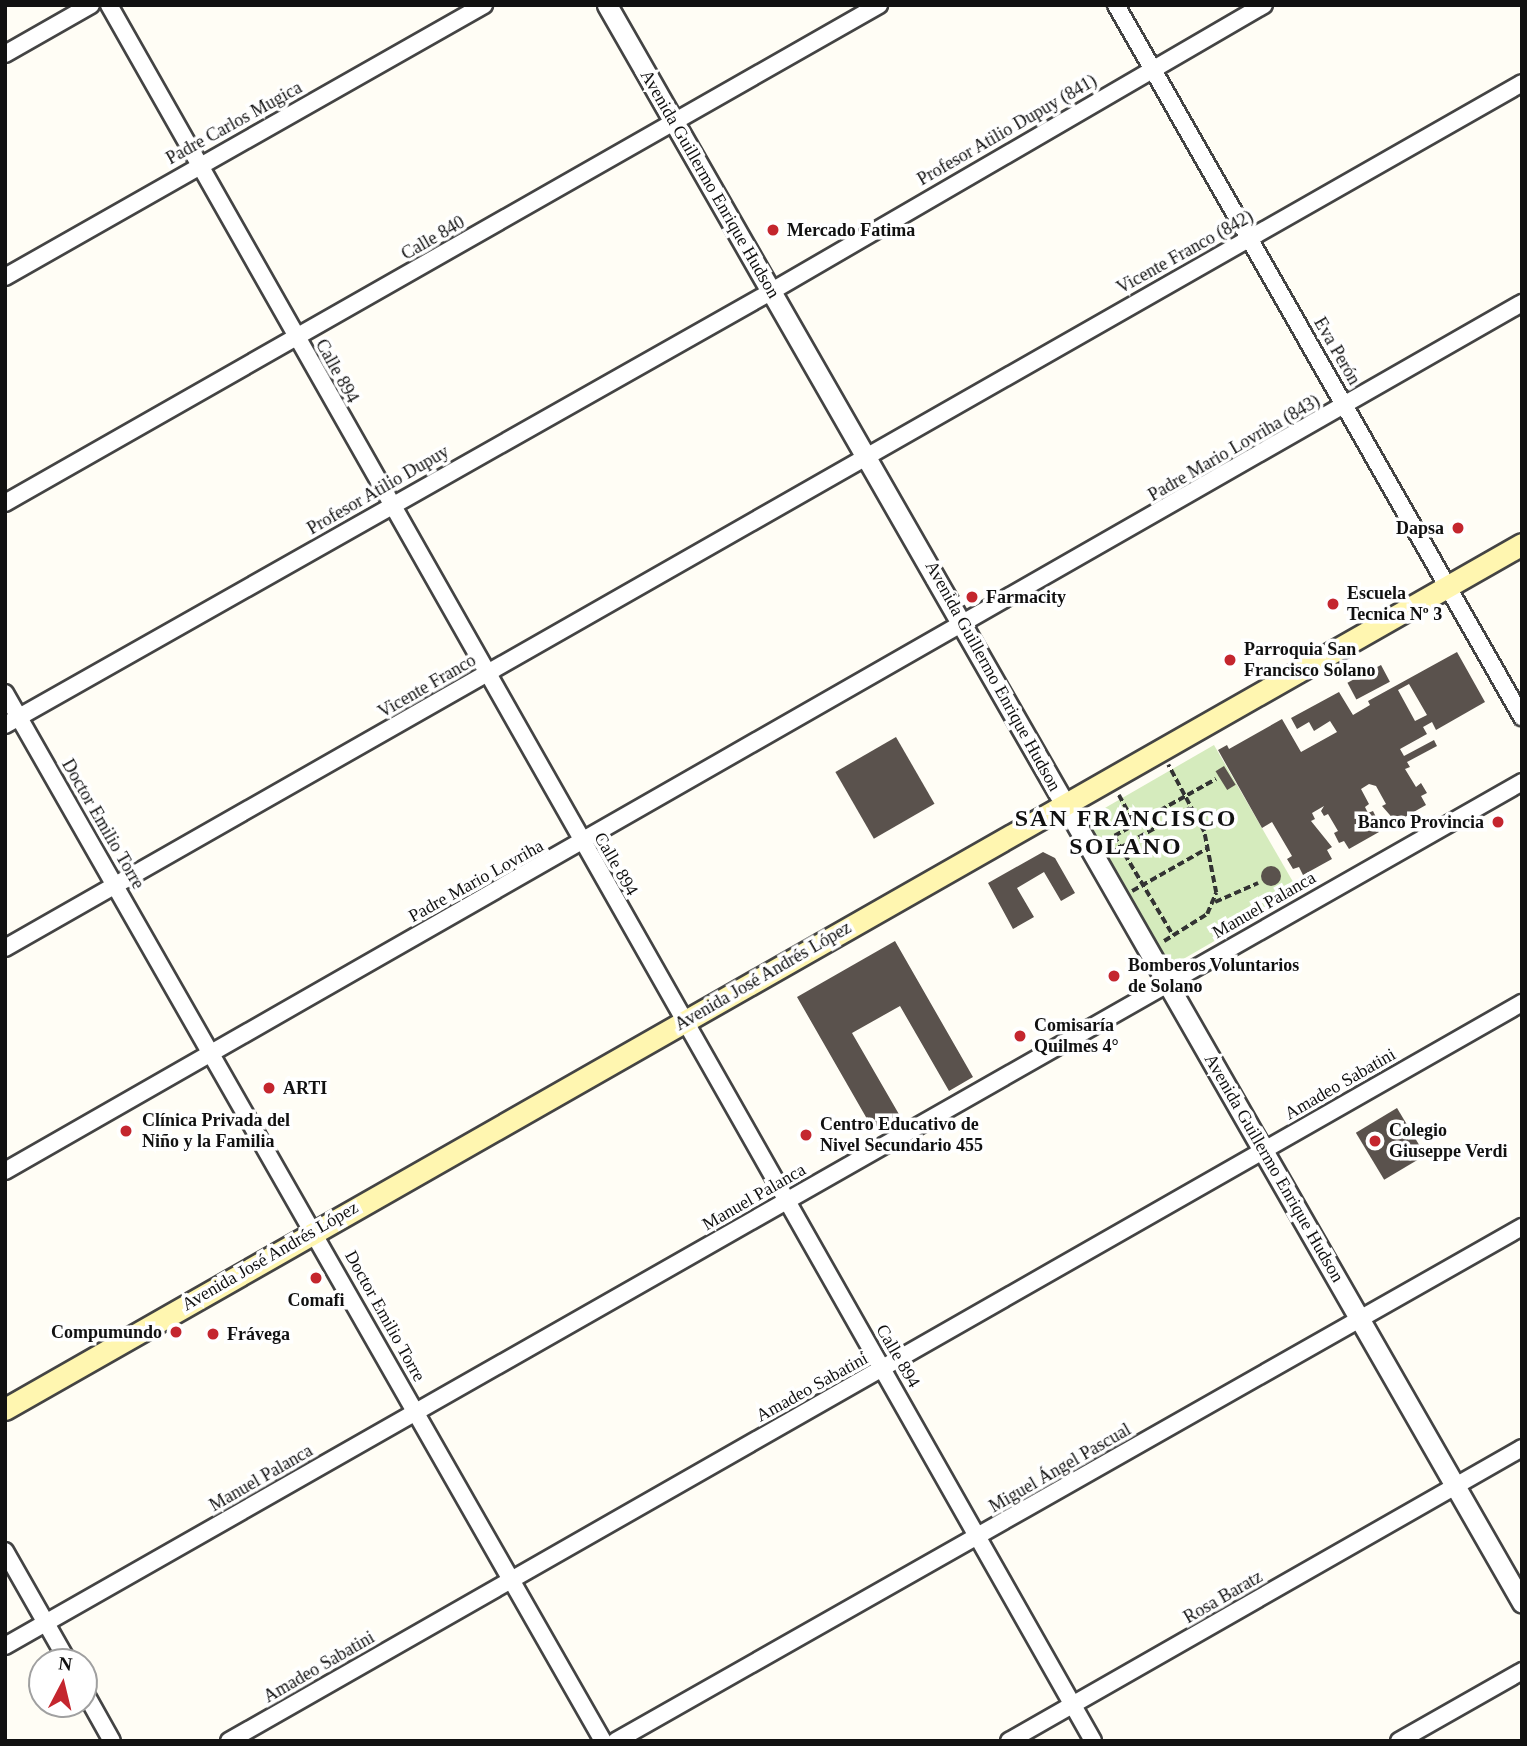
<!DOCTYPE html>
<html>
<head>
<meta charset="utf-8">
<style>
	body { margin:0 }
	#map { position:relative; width:1527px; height:1746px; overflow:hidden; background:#fffdf5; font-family:"Times New Roman",serif }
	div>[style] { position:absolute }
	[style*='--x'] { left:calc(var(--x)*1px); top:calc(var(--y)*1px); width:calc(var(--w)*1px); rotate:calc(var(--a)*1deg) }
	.green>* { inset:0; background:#d5ebbd; transform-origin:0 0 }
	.building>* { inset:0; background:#5a524d; transform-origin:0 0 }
	.round { border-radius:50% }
	.path>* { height:3.5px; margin-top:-1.75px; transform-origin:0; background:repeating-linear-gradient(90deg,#333 0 7px,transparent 0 10.5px) }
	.roads { filter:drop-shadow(2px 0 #444) drop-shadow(-2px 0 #444) drop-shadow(0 2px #444) drop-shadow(0 -2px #444) }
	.minor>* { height:16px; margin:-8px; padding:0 8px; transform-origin:8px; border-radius:8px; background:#fff }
	.tertiary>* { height:19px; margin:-9.5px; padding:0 9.5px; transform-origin:9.5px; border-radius:9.5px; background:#fff }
	.secondary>* { height:21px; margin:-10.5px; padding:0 10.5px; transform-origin:10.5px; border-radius:10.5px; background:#fff6b0 }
	.dots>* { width:19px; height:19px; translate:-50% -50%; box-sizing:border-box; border:4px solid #fff; border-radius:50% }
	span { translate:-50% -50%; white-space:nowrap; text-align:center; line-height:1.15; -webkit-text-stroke:7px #fff; paint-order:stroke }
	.street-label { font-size:18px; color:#111 }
	.poi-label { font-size:18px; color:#111; font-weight:700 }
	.left { translate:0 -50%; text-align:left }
	.right { translate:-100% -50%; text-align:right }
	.district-label { font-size:24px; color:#111; font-weight:700; letter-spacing:2px }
	.frame { position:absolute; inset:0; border:7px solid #111; pointer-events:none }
	.north { position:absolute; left:28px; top:1648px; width:70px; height:70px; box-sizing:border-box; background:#fff; border:2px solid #a0a0a0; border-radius:50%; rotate:7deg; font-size:19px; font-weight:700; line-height:28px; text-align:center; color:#111 }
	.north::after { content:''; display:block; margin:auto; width:24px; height:32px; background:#c4262e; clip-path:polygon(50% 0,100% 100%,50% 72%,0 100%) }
</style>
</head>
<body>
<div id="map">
	<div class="green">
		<div style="left:1214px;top:745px;width:170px;height:149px;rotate:60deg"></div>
	</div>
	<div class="building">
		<div style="clip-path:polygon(evenodd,1457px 652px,1485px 702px,1436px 730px,1432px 722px,1423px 727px,1427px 734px,1400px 749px,1404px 756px,1434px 740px,1437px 746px,1407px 762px,1410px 767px,1405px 769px,1416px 787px,1421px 783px,1427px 793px,1421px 796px,1426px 805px,1396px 822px,1382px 806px,1386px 804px,1376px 786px,1369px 784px,1361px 789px,1369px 804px,1365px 807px,1368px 813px,1373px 811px,1378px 821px,1374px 823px,1379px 832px,1349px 849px,1344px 841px,1339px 843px,1334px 833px,1338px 831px,1328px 814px,1324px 816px,1321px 811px,1324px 806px,1312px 813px,1315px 819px,1311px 821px,1332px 847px,1327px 850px,1332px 859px,1303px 875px,1299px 867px,1293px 869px,1287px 859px,1292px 856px,1272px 822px,1262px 828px,1218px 750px,1227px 745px,1229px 749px,1282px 719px,1301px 752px,1337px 732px,1330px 721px,1314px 731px,1309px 722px,1297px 729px,1291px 718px,1339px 692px,1353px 715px,1370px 705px,1368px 701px,1457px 652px,1409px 684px,1427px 715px,1415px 721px,1398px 690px,1409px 684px)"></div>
		<div style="left:1381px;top:665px;width:19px;height:38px;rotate:62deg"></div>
		<div style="left:896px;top:737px;width:77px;height:70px;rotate:60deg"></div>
		<div style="left:1224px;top:766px;width:22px;height:10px;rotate:58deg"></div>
		<div style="clip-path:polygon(1043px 852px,1055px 858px,1075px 893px,1061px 901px,1044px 872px,1017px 888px,1034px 917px,1013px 929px,988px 883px)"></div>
		<div class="round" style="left:1261px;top:866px;width:20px;height:20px"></div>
		<div style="clip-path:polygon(895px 941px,973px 1077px,949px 1091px,900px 1006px,852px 1033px,900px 1116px,874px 1131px,797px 997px)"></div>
		<div style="left:1397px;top:1108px;width:55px;height:48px;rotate:59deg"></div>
	</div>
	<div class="path">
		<div style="--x:1119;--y:795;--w:33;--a:61"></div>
		<div style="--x:1114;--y:836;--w:115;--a:59.2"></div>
		<div style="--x:1105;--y:841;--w:127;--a:-29.2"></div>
		<div style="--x:1111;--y:853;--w:93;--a:-29.6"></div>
		<div style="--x:1132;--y:891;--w:87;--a:-29.5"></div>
		<div style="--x:1215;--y:902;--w:47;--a:-23.8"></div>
		<div style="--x:1164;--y:941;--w:51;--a:-32.1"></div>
		<div style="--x:1207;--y:914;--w:23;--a:-67"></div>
		<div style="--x:1216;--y:893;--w:62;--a:-101.1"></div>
		<div style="--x:1204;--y:832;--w:76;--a:-118.2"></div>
	</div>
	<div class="roads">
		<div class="minor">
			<div style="--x:109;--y:5;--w:1995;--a:60.45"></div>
			<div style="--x:1116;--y:5;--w:820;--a:60.31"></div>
			<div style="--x:5;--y:54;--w:99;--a:-29.7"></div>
			<div style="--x:5;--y:277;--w:551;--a:-29.59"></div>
			<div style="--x:5;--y:503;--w:1006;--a:-29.67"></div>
			<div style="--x:5;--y:693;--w:1207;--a:60.29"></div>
			<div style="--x:5;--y:725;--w:881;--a:-29.5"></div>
			<div style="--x:772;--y:291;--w:569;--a:-30.17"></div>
			<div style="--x:5;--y:948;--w:1746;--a:-29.69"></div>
			<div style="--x:5;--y:1171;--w:1748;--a:-29.78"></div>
			<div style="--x:5;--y:1551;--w:128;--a:60.4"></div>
			<div style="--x:5;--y:1646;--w:1746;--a:-29.66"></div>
			<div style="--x:84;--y:1691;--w:57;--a:60.8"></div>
			<div style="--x:229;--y:1741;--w:1489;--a:-29.72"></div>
			<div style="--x:616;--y:1741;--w:1042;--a:-29.57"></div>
			<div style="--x:1009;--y:1741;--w:591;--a:-29.73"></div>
			<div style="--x:1399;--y:1741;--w:142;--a:-29.6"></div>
		</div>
		<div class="tertiary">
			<div style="--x:607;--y:5;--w:1841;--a:60.2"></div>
		</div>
		<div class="secondary">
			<div style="--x:5;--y:1409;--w:1746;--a:-29.69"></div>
		</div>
	</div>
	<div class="dots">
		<div style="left:773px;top:230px;background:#c4262e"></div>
		<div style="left:1458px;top:528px;background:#c4262e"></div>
		<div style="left:972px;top:597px;background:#c4262e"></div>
		<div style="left:1333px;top:604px;background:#c4262e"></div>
		<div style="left:1230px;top:660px;background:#c4262e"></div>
		<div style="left:1498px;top:822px;background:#c4262e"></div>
		<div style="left:1114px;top:976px;background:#c4262e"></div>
		<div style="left:1020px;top:1036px;background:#c4262e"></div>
		<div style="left:269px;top:1088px;background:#c4262e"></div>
		<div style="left:126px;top:1131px;background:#c4262e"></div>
		<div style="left:806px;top:1135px;background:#c4262e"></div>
		<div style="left:1375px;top:1141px;background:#c4262e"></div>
		<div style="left:316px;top:1278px;background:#c4262e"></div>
		<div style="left:176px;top:1332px;background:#c4262e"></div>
		<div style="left:213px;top:1334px;background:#c4262e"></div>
	</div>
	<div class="street-label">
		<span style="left:234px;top:123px;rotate:-29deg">Padre Carlos Mugica</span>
		<span style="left:1007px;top:130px;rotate:-30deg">Profesor Atilio Dupuy (841)</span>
		<span style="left:710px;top:184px;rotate:60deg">Avenida Guillermo Enrique Hudson</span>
		<span style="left:433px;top:238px;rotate:-30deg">Calle 840</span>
		<span style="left:1185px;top:252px;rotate:-29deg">Vicente Franco (842)</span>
		<span style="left:1337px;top:351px;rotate:60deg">Eva Perón</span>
		<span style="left:337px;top:371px;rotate:61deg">Calle 894</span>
		<span style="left:1234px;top:448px;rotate:-30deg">Padre Mario Lovriha (843)</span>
		<span style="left:378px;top:490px;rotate:-30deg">Profesor Atilio Dupuy</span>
		<span style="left:993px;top:676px;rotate:61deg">Avenida Guillermo Enrique Hudson</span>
		<span style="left:427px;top:686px;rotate:-30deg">Vicente Franco</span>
		<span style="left:103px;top:824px;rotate:60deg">Doctor Emilio Torre</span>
		<span style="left:616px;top:864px;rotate:60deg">Calle 894</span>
		<span style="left:476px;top:881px;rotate:-29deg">Padre Mario Lovriha</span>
		<span style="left:1264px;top:905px;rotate:-30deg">Manuel Palanca</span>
		<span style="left:763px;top:976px;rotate:-30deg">Avenida José Andrés López</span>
		<span style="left:1340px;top:1084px;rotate:-30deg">Amadeo Sabatini</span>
		<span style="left:1274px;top:1168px;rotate:60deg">Avenida Guillermo Enrique Hudson</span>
		<span style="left:754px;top:1197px;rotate:-30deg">Manuel Palanca</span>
		<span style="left:270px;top:1256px;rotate:-30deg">Avenida José Andrés López</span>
		<span style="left:385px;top:1316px;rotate:61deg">Doctor Emilio Torre</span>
		<span style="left:898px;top:1356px;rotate:60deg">Calle 894</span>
		<span style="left:812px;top:1387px;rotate:-29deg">Amadeo Sabatini</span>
		<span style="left:1060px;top:1468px;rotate:-30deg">Miguel Ángel Pascual</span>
		<span style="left:261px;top:1478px;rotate:-30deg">Manuel Palanca</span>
		<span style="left:1223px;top:1597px;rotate:-30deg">Rosa Baratz</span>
		<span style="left:319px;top:1667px;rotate:-30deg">Amadeo Sabatini</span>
	</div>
	<div class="poi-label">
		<span class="left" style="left:787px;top:230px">Mercado Fatima</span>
		<span class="right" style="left:1444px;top:528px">Dapsa</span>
		<span class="left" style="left:1347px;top:604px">Escuela<br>Tecnica Nº 3</span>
		<span class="left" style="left:986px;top:597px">Farmacity</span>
		<span class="left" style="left:1244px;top:660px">Parroquia San<br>Francisco Solano</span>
		<span class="right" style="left:1484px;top:822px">Banco Provincia</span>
		<span class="left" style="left:1128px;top:976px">Bomberos Voluntarios<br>de Solano</span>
		<span class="left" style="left:1034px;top:1036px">Comisaría<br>Quilmes 4°</span>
		<span class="left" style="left:283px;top:1088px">ARTI</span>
		<span class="left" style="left:142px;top:1131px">Clínica Privada del<br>Niño y la Familia</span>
		<span class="left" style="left:820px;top:1135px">Centro Educativo de<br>Nivel Secundario 455</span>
		<span class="left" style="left:1389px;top:1141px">Colegio<br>Giuseppe Verdi</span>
		<span style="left:316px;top:1300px">Comafi</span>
		<span class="right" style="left:162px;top:1332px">Compumundo</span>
		<span class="left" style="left:227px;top:1334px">Frávega</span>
	</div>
	<div class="district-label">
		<span style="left:1126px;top:833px">SAN FRANCISCO<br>SOLANO</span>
	</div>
	<div class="frame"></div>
	<div class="north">N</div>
</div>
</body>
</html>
